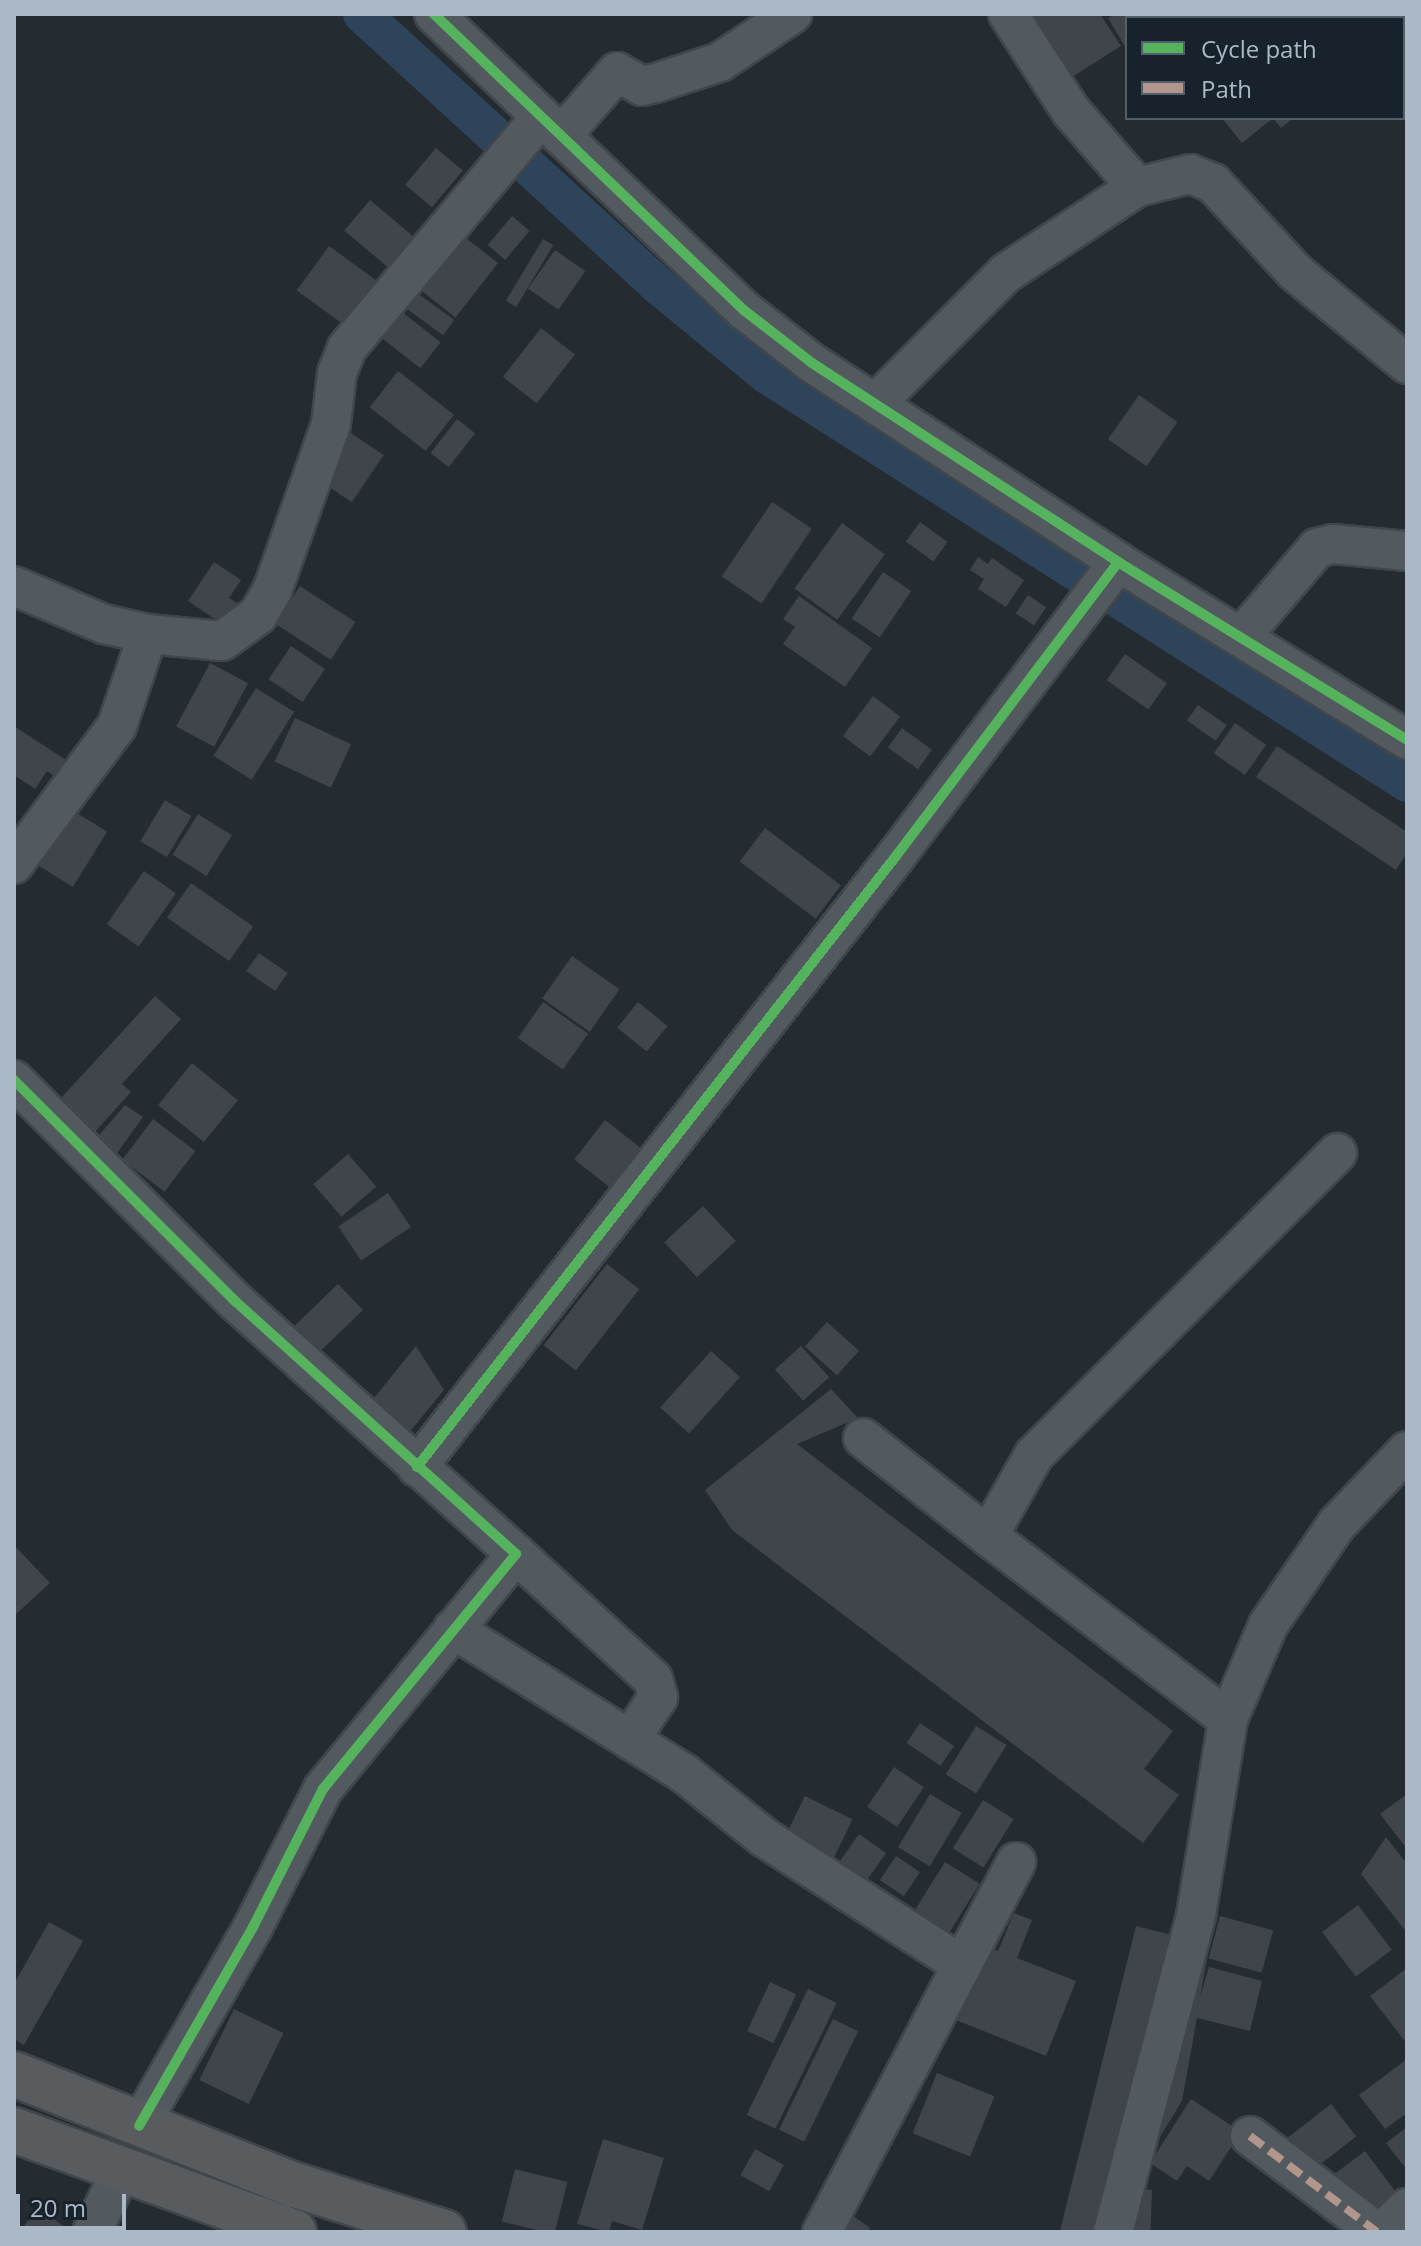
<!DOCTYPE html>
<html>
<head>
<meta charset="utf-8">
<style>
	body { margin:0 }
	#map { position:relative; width:1421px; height:2246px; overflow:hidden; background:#242b31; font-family:"Open Sans",sans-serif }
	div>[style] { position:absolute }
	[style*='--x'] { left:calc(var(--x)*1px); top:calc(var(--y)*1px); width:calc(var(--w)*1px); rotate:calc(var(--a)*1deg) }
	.canal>* { height:38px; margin:-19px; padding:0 19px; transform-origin:19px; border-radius:19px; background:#2d445a }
	.building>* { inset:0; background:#3f454b; transform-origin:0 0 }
	.roads { filter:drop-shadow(2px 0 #40464b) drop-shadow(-2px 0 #40464b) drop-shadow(0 2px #40464b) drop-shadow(0 -2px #40464b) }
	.minor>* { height:38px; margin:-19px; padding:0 19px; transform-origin:19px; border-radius:19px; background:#525a60 }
	.highway>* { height:44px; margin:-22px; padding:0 22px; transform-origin:22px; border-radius:22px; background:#585c5f }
	.quiet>* { height:8px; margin-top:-4px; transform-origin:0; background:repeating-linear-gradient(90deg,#b2968c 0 16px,transparent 0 24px) }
	.cycleway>* { height:10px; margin:-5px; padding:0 5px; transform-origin:5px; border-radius:5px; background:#56b35d }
	span { translate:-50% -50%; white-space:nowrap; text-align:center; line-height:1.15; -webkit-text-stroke:6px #17222c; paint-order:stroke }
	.frame { position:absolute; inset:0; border:16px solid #abb8c5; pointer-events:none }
	.legend { position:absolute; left:1125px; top:16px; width:280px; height:104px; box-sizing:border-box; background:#17222c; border:2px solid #525e69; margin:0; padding:10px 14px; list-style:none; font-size:24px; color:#abb8c5 }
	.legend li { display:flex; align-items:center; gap:16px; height:40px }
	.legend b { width:40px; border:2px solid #525e69 }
	.scale { position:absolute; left:16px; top:2194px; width:110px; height:36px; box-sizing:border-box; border:4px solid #abb8c5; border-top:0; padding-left:10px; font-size:24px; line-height:28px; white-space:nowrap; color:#abb8c5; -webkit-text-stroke:6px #17222c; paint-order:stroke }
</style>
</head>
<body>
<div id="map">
	<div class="canal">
		<div style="--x:362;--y:14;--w:404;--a:42.5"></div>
		<div style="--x:660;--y:287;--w:139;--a:39.4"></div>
		<div style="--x:767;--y:375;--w:759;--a:32.52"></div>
	</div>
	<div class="building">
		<div style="clip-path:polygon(1037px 14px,1100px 14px,1121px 46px,1061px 84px,1022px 24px)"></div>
		<div style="clip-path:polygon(1115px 14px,1148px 18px,1127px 18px,1127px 50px,1108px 18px)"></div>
		<div style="clip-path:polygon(1222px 118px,1293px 118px,1281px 128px,1273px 118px,1242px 143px)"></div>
		<div style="left:436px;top:148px;width:35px;height:48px;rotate:40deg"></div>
		<div style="left:370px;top:200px;width:61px;height:40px;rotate:40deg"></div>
		<div style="left:512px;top:216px;width:23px;height:38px;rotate:40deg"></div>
		<div style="left:457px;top:231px;width:52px;height:69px;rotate:38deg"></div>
		<div style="left:543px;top:239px;width:12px;height:72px;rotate:31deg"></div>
		<div style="left:329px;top:246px;width:58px;height:55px;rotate:36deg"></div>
		<div style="left:555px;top:250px;width:37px;height:47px;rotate:35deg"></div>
		<div style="left:413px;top:290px;width:51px;height:19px;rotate:36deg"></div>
		<div style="left:402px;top:312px;width:49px;height:33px;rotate:38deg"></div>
		<div style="left:541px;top:328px;width:43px;height:62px;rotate:38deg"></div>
		<div style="left:398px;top:371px;width:71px;height:46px;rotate:38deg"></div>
		<div style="left:1139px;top:395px;width:47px;height:54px;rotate:35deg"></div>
		<div style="left:457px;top:419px;width:23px;height:43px;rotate:38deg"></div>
		<div style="left:348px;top:431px;width:43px;height:57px;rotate:34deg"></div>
		<div style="left:772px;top:502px;width:48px;height:90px;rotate:34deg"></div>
		<div style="left:920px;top:522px;width:34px;height:24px;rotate:36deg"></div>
		<div style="left:842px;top:523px;width:53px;height:81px;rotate:36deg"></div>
		<div style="clip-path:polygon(978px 557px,988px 564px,992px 558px,1024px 580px,1006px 607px,978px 589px,984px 579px,970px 570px)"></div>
		<div style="clip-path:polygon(214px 562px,241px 580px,229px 598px,243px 606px,228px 628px,188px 601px)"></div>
		<div style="left:883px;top:572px;width:34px;height:56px;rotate:34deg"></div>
		<div style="left:300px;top:586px;width:66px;height:45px;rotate:33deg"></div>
		<div style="left:1028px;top:595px;width:22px;height:22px;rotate:34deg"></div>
		<div style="clip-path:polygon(799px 596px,872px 648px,845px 687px,783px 644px,795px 627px,783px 619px)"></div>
		<div style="left:291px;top:646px;width:41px;height:40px;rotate:34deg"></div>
		<div style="left:1125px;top:654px;width:51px;height:32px;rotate:35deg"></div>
		<div style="left:210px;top:663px;width:43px;height:72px;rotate:28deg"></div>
		<div style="left:256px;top:688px;width:45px;height:80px;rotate:32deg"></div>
		<div style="left:873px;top:696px;width:34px;height:50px;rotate:37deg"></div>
		<div style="left:1198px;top:705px;width:35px;height:19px;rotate:35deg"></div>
		<div style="left:295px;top:718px;width:62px;height:48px;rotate:25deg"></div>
		<div style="left:1235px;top:723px;width:38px;height:37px;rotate:35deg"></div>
		<div style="clip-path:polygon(14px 726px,66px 760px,56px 777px,47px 771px,35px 789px,14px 775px)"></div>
		<div style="left:902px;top:728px;width:37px;height:24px;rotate:36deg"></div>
		<div style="clip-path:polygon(1277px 746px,1407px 832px,1407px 853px,1396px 870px,1256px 777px)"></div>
		<div style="left:165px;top:800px;width:31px;height:48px;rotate:31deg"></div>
		<div style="left:69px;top:808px;width:45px;height:65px;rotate:32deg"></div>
		<div style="left:198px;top:814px;width:40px;height:48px;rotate:32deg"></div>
		<div style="left:765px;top:828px;width:95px;height:42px;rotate:37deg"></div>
		<div style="left:144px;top:871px;width:39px;height:65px;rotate:35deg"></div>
		<div style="left:191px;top:883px;width:76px;height:42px;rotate:35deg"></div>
		<div style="left:259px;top:953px;width:35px;height:22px;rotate:35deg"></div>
		<div style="left:572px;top:956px;width:58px;height:52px;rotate:35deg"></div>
		<div style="clip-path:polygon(155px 996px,181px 1019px,122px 1084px,131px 1092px,85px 1143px,50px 1110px)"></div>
		<div style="left:543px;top:1002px;width:55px;height:44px;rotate:35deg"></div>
		<div style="left:638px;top:1002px;width:38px;height:33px;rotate:39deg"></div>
		<div style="left:192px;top:1063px;width:59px;height:54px;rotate:39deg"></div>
		<div style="clip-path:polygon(125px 1105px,143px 1117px,110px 1163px,88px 1148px)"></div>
		<div style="left:153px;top:1119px;width:53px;height:51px;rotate:37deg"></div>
		<div style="left:605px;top:1120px;width:53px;height:50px;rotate:38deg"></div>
		<div style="left:348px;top:1154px;width:43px;height:46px;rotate:49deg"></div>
		<div style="left:388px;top:1193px;width:41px;height:60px;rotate:56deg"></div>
		<div style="left:703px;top:1206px;width:48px;height:53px;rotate:47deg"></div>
		<div style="left:607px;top:1264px;width:41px;height:103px;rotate:38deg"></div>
		<div style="left:338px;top:1284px;width:36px;height:61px;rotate:46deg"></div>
		<div style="left:827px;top:1322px;width:43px;height:33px;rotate:42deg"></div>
		<div style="clip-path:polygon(416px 1346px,444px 1390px,408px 1434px,370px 1403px)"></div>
		<div style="left:801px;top:1346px;width:42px;height:35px;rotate:48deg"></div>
		<div style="left:711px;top:1351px;width:39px;height:76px;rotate:42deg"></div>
		<div style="clip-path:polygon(831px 1389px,858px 1418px,797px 1444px,1173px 1731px,1144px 1769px,1179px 1795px,1143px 1843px,732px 1530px,705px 1490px)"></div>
		<div style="clip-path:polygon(14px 1545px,50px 1583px,14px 1616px)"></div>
		<div style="left:920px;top:1723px;width:41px;height:24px;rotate:34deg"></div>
		<div style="left:976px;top:1726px;width:36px;height:57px;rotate:32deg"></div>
		<div style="left:894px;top:1767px;width:36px;height:48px;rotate:34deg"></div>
		<div style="left:930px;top:1794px;width:37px;height:62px;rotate:31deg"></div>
		<div style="clip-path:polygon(1407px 1794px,1407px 1849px,1380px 1814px)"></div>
		<div style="left:805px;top:1796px;width:53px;height:47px;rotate:26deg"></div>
		<div style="left:983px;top:1800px;width:36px;height:57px;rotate:32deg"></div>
		<div style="left:859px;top:1834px;width:33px;height:48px;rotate:35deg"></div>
		<div style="clip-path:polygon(1386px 1837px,1407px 1864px,1407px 1933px,1361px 1874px)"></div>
		<div style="left:896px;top:1856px;width:29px;height:29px;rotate:34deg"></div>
		<div style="left:945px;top:1862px;width:41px;height:71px;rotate:32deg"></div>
		<div style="left:1358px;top:1905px;width:56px;height:45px;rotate:53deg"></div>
		<div style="clip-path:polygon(1014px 1913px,1032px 1920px,1017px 1958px,1076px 1981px,1046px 2056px,951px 2018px,981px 1943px,998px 1951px)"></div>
		<div style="clip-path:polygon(1203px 1913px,1215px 1916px,1200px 1997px,1209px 1967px,1262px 1981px,1250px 2031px,1197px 2018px,1182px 2101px,1139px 2171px)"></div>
		<div style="left:1220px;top:1916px;width:55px;height:44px;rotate:15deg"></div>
		<div style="clip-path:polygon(49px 1922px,83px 1941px,24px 2045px,14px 2039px,14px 1984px)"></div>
		<div style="left:1136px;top:1926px;width:36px;height:316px;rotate:14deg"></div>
		<div style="clip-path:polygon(1407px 1968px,1407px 2044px,1370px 1996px)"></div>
		<div style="left:770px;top:1982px;width:29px;height:54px;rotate:25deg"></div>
		<div style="left:808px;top:1989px;width:32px;height:140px;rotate:26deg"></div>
		<div style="left:234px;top:2009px;width:55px;height:79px;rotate:26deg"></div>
		<div style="left:833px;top:2019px;width:28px;height:123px;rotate:26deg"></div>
		<div style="clip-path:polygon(1407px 2059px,1407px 2113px,1385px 2129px,1359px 2095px)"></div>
		<div style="left:937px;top:2073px;width:62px;height:65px;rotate:22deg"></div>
		<div style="clip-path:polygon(1191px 2099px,1241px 2132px,1209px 2181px,1187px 2166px,1177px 2181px,1150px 2163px)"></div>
		<div style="left:1331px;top:2104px;width:41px;height:59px;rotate:52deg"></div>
		<div style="clip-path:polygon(1407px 2127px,1407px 2170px,1386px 2143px)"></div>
		<div style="clip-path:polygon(603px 2139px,664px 2158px,642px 2230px,612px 2221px,609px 2232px,577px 2224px)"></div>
		<div style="left:755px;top:2149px;width:33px;height:30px;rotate:29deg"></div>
		<div style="left:1365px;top:2151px;width:60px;height:39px;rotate:53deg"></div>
		<div style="left:515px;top:2169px;width:54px;height:54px;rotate:14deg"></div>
		<div style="left:1129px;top:2189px;width:23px;height:43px;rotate:2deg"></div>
		<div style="clip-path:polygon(37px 2207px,72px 2232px,20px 2232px)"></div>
		<div style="clip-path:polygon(849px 2213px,870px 2228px,867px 2232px,835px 2232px)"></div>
	</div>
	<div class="roads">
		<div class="minor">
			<div style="--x:434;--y:14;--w:430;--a:43.7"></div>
			<div style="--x:745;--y:311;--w:85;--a:37.8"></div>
			<div style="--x:812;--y:363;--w:365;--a:33"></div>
			<div style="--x:1118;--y:562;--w:339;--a:31.6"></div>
			<div style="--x:1008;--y:14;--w:116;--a:57"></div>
			<div style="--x:1071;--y:111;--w:101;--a:49"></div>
			<div style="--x:561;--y:136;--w:85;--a:-48.8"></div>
			<div style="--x:617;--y:72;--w:29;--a:29"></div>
			<div style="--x:642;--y:86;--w:17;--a:-13"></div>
			<div style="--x:659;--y:82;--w:64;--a:-18.2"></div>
			<div style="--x:720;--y:62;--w:87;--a:-33.7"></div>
			<div style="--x:875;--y:404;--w:185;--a:-45"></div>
			<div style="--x:1006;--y:273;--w:157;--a:-33.3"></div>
			<div style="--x:1137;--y:187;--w:55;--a:-13.8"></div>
			<div style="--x:1190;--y:174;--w:25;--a:21"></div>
			<div style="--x:1213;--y:183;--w:121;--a:47.3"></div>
			<div style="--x:1295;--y:272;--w:145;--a:39.4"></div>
			<div style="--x:14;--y:586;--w:98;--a:22.9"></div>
			<div style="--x:104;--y:624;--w:45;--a:12.8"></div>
			<div style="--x:148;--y:634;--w:74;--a:5.4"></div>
			<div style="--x:222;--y:641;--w:44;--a:-35.8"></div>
			<div style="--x:258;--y:615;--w:28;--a:-60"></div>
			<div style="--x:272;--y:591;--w:177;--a:-70.5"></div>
			<div style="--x:331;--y:424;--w:51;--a:-83.3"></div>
			<div style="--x:337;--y:373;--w:27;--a:-68"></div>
			<div style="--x:347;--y:348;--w:302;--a:-50"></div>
			<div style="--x:1241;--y:637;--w:117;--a:-49.5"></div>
			<div style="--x:1317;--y:548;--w:16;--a:-14"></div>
			<div style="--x:1333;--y:544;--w:74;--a:5.4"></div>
			<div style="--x:14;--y:864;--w:172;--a:-53.3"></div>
			<div style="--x:117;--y:726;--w:97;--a:-71.4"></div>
			<div style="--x:14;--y:1080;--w:313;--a:45"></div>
			<div style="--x:235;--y:1301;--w:378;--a:42"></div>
			<div style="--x:516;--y:1554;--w:304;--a:129.4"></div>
			<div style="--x:323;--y:1789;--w:155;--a:116.9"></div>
			<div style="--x:253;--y:1927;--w:229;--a:119.8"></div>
			<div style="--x:863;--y:1438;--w:159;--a:38.1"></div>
			<div style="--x:417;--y:1467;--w:776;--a:-51.9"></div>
			<div style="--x:896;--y:856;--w:368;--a:-52.9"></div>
			<div style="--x:516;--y:1554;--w:185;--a:42.4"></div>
			<div style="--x:653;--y:1679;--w:19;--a:74"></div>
			<div style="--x:658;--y:1697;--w:51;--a:123.1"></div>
			<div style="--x:453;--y:1629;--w:274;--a:32"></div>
			<div style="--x:685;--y:1774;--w:102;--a:38.7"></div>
			<div style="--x:765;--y:1838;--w:231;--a:32.8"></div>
			<div style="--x:1228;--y:1719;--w:302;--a:-142.7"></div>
			<div style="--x:988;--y:1536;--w:93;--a:-60.4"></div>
			<div style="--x:1034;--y:1455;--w:428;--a:-44.9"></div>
			<div style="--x:1250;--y:2136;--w:159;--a:37.1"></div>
			<div style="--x:92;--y:2232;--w:68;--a:-64.6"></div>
			<div style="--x:822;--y:2232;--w:418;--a:-62.3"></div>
			<div style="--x:1113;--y:2232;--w:328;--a:-75.3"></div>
			<div style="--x:1196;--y:1915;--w:199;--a:-80.7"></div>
			<div style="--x:1228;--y:1719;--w:102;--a:-66.9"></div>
			<div style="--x:1268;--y:1625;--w:122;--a:-55.7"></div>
			<div style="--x:1337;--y:1524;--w:101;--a:-46.2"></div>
			<div style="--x:1382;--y:2232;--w:35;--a:-44"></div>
		</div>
		<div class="highway">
			<div style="--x:14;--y:2074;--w:302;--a:21.6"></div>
			<div style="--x:295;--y:2185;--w:156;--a:17.5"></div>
			<div style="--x:14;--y:2130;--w:298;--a:20"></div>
		</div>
	</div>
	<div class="quiet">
		<div style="--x:1250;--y:2136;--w:159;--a:37.1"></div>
	</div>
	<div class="cycleway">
		<div style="--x:434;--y:14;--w:430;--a:43.7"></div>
		<div style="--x:745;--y:311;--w:85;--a:37.8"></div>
		<div style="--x:812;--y:363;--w:365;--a:33"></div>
		<div style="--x:1118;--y:562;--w:339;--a:31.6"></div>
		<div style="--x:14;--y:1080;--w:313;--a:45"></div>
		<div style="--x:235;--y:1301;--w:378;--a:42"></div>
		<div style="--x:516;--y:1554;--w:304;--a:129.4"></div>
		<div style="--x:323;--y:1789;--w:155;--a:116.9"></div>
		<div style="--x:253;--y:1927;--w:229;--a:119.8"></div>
		<div style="--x:417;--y:1467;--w:776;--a:-51.9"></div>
		<div style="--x:896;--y:856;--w:368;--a:-52.9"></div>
	</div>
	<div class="frame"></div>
	<ul class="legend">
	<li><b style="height:10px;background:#56b35d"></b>Cycle path</li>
	<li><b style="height:10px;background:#b2968c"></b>Path</li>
	</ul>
	<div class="scale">20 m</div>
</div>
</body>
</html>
